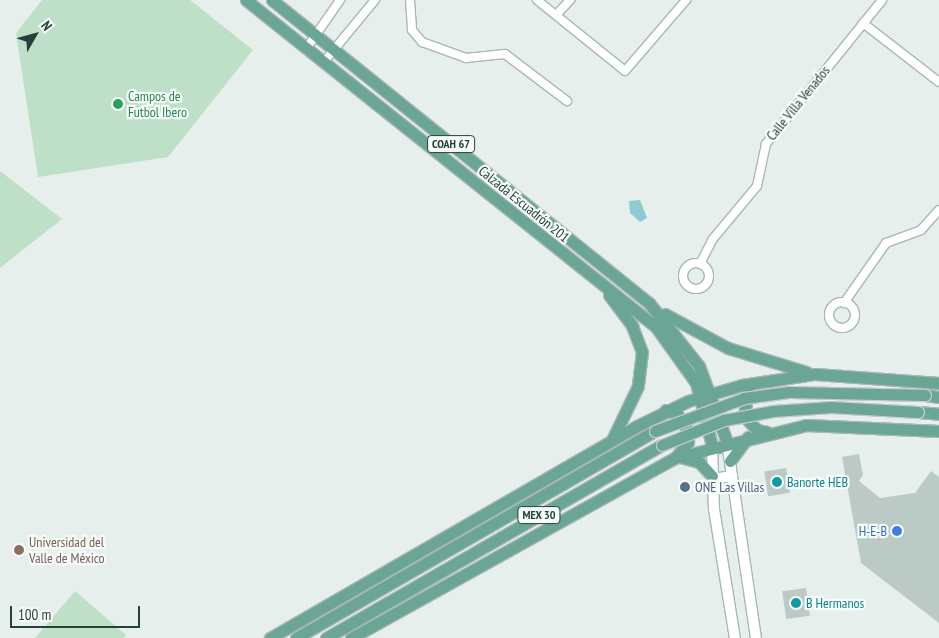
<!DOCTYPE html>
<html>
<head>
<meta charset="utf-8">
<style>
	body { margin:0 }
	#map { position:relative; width:939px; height:638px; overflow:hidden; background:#e6efeb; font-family:"PT Sans Narrow",sans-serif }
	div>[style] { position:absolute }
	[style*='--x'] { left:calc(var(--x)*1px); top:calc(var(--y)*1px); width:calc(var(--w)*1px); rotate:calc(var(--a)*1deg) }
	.green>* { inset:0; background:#bfe0c8 }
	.water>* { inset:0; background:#8ec9d4 }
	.building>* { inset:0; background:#bbcac4; transform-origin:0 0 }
	.roads { filter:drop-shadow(1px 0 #a8b8b2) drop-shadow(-1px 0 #a8b8b2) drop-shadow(0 1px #a8b8b2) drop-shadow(0 -1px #a8b8b2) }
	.street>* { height:8px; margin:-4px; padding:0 4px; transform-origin:4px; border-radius:4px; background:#fff }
	.street>.ring { margin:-4px; padding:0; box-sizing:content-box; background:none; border:8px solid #fff; border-radius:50% }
	.secondary>* { height:10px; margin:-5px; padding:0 5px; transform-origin:5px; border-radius:5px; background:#fff }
	.primary>* { height:11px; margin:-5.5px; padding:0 5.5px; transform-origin:5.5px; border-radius:5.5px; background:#6aa596 }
	.bridges { filter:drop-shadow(1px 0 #c2cac8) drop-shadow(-1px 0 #c2cac8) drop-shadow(0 1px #c2cac8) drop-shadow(0 -1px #c2cac8) }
	.primary-bridge>* { height:11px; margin:-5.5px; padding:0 5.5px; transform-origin:5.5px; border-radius:5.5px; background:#6aa596 }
	.dots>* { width:14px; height:14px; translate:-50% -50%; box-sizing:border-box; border:2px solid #f7fbf9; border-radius:50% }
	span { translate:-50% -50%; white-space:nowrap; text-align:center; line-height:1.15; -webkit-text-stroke:4.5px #f7fbf9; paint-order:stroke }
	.shield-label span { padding:1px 4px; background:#f7fbf9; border:1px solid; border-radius:4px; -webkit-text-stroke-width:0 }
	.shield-label { font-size:12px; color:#24423a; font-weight:700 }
	.leisure-label { font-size:14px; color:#27864d }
	.left { translate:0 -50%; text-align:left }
	.street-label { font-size:14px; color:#24423a }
	.culture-label { font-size:14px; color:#0d838f }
	.service-label { font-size:14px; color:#4e5e75 }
	.shop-label { font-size:14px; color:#366cbe }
	.right { translate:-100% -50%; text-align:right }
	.education-label { font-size:14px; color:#785e54 }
	.north { position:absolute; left:10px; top:10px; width:50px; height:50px; -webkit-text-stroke:4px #f7fbf9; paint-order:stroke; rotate:52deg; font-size:14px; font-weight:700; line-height:20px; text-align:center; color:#24423a }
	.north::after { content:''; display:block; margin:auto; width:18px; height:22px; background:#24423a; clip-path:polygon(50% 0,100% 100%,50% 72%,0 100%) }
	.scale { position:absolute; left:10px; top:606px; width:130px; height:22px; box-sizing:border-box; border:2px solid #24423a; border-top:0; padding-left:6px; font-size:15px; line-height:18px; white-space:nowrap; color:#24423a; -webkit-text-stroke:4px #f7fbf9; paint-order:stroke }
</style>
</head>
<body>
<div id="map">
	<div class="green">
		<div style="clip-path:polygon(42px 0,190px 0,253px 50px,168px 157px,38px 177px,16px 33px)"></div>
		<div style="clip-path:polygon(0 171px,62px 219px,0 268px)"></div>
		<div style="clip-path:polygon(75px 591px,126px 635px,124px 638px,35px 638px)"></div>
	</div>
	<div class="water">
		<div style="clip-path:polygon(640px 200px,647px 218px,640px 222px,630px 213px,629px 201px)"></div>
	</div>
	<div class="building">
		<div style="clip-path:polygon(859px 454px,863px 475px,859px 481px,880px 498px,915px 493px,931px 471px,939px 477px,939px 623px,861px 563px,842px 457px)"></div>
		<div style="left:786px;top:468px;width:25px;height:22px;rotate:81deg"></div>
		<div style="left:806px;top:588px;width:28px;height:24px;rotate:82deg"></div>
	</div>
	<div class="roads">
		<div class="street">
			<div style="--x:410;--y:0;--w:30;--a:86"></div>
			<div style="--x:412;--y:30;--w:16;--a:50"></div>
			<div style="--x:422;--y:42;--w:47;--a:20"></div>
			<div style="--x:466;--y:58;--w:39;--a:-6"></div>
			<div style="--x:505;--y:54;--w:78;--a:37.2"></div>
			<div style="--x:537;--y:0;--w:113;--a:38.9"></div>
			<div style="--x:625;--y:71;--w:94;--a:-49.3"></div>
			<div style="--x:558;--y:13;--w:18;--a:-47"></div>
			<div style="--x:863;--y:23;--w:96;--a:37.8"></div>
			<div style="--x:306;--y:49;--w:60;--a:-55.2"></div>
			<div style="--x:323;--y:63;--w:82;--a:-50.5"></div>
			<div class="ring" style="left:683px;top:263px;width:18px;height:18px"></div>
			<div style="--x:700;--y:264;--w:27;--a:-63"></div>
			<div style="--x:712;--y:240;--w:70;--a:-50.2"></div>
			<div style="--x:757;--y:186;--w:43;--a:-77.9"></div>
			<div style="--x:766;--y:144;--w:185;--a:-51.1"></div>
			<div class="ring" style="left:829px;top:302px;width:18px;height:18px"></div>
			<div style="--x:844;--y:303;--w:73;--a:-55"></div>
			<div style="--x:886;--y:243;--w:37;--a:-20"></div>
			<div style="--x:921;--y:230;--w:27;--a:-48"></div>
		</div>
		<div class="secondary">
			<div style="--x:727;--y:442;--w:198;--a:81.6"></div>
			<div style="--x:712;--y:446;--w:63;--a:88.2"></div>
			<div style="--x:714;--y:509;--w:131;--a:80.8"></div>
			<div style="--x:713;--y:479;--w:19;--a:-9"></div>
		</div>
		<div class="primary">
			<div style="--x:246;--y:0;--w:524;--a:38.57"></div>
			<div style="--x:656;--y:327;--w:69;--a:54.5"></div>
			<div style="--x:696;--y:383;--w:65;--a:75.7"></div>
			<div style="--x:272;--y:0;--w:484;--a:38.8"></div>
			<div style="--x:649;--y:303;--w:80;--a:51.6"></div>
			<div style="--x:699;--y:366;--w:81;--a:69.8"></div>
			<div style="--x:609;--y:295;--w:39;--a:53"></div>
			<div style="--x:632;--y:326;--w:28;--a:69"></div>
			<div style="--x:642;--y:352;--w:34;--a:97"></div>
			<div style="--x:638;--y:386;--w:60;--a:115.7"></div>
			<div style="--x:665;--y:314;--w:72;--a:28.4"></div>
			<div style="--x:728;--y:348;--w:82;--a:17.1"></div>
			<div style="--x:748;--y:390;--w:26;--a:99"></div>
			<div style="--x:744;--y:416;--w:19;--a:47"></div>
			<div style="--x:757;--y:430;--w:10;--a:11"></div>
			<div style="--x:925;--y:395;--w:14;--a:8"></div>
			<div style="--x:918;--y:412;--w:21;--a:5"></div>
			<div style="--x:679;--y:457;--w:131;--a:-14.1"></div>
			<div style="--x:806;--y:425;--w:133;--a:2.6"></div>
			<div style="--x:680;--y:457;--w:20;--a:15"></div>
			<div style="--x:699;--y:462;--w:19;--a:47"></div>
			<div style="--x:730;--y:461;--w:30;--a:-53"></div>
			<div style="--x:270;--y:638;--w:422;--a:-30"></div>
			<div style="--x:635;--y:427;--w:59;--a:-26.1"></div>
			<div style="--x:688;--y:401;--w:56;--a:-16.5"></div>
			<div style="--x:742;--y:385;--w:74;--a:-8.6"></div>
			<div style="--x:815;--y:374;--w:124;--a:4.2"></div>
			<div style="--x:296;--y:638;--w:414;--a:-30"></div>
			<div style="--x:326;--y:638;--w:387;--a:-29.9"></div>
			<div style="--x:351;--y:638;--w:371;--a:-29.1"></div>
			<div style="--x:675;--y:458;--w:21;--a:-51"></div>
			<div style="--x:688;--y:442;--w:11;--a:-90"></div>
			<div style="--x:688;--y:431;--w:20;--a:-123"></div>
			<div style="--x:677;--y:414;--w:12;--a:-160"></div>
		</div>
	</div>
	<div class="bridges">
		<div class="primary-bridge">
			<div style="--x:655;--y:431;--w:95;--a:-20.3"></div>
			<div style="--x:744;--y:398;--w:45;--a:-7.6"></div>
			<div style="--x:789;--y:392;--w:136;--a:1.3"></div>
			<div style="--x:662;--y:445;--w:67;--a:-22"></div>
			<div style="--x:724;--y:420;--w:50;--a:-10.4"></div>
			<div style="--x:773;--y:411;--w:58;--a:-3.9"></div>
			<div style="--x:831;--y:407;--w:87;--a:3.3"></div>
		</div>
	</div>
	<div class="dots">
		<div style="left:118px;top:104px;background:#2e9e5b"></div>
		<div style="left:777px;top:482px;background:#0f9aa8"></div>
		<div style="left:685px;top:487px;background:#5c6f8a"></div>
		<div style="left:897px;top:531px;background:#3f7fe0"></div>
		<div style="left:19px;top:550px;background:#8d6e63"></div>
		<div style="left:796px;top:603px;background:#0f9aa8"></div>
	</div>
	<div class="shield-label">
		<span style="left:451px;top:144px">COAH 67</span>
		<span style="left:539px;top:515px">MEX 30</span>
	</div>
	<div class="leisure-label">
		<span class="left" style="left:128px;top:104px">Campos de<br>Futbol Ibero</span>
	</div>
	<div class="street-label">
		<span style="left:798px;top:103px;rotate:-51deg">Calle Villa Venados</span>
		<span style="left:524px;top:204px;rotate:39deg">Calzada Escuadrón 201</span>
	</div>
	<div class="culture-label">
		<span class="left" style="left:787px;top:482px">Banorte HEB</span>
		<span class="left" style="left:806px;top:603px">B Hermanos</span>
	</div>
	<div class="service-label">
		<span class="left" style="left:695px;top:487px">ONE Las Villas</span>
	</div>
	<div class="shop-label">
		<span class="right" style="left:887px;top:531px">H-E-B</span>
	</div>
	<div class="education-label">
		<span class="left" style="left:29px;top:550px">Universidad del<br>Valle de México</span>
	</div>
	<div class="north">N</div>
	<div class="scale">100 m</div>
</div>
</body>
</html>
